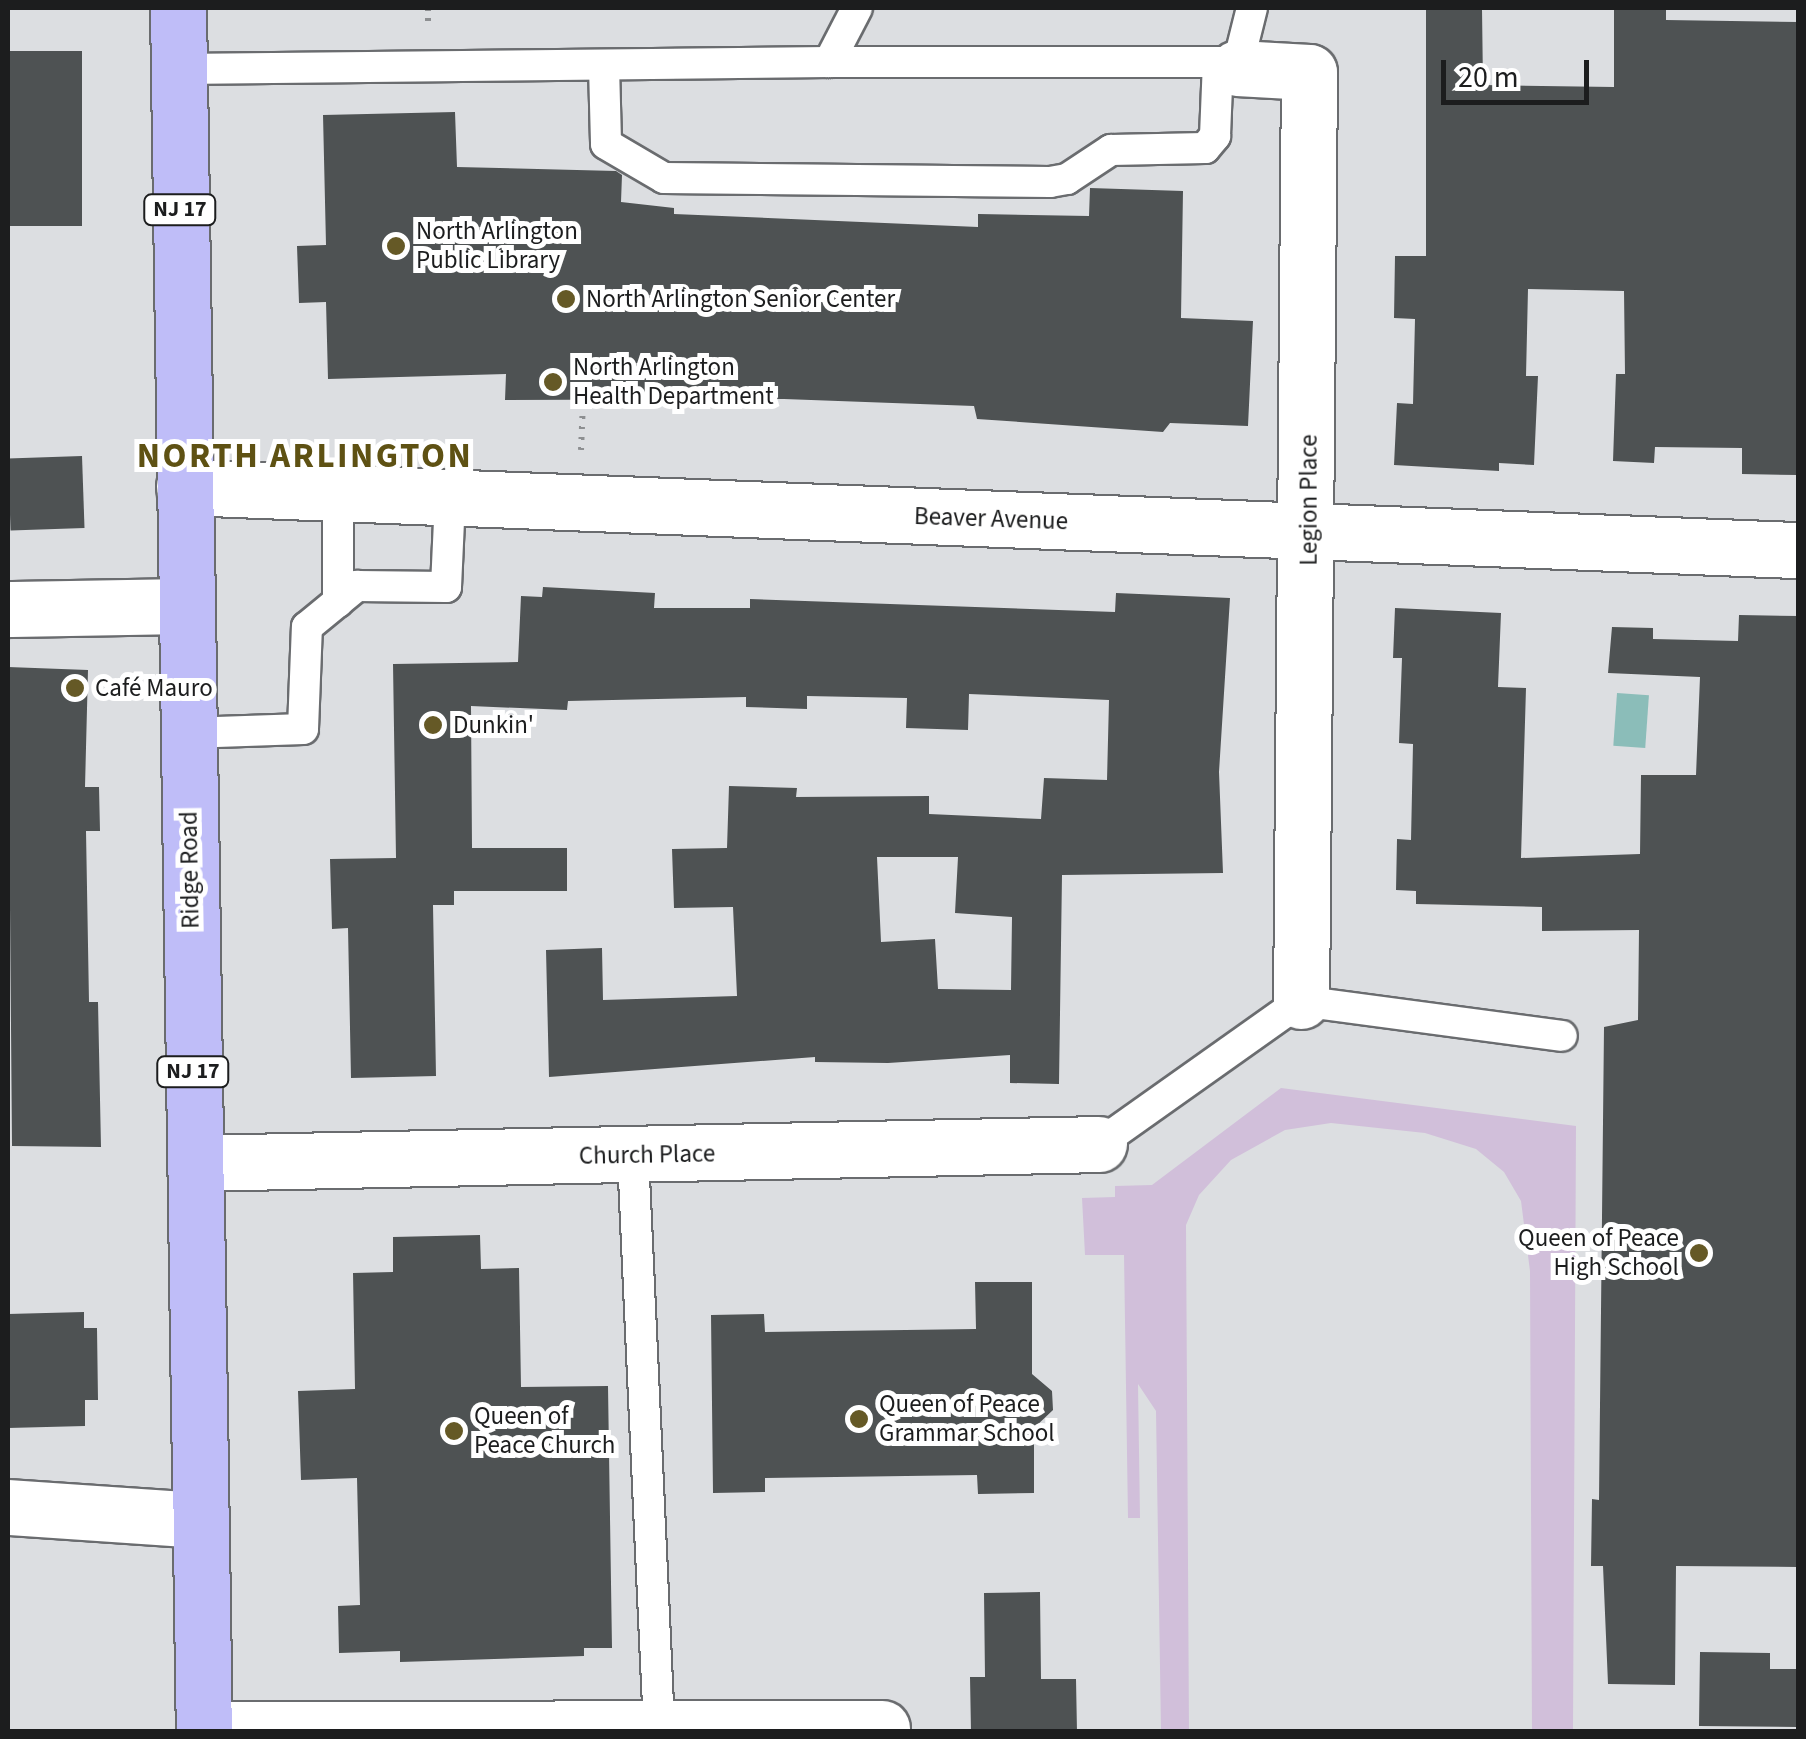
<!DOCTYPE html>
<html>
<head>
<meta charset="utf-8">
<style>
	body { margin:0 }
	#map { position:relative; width:1806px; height:1739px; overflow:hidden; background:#dcdee1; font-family:"Source Sans 3",sans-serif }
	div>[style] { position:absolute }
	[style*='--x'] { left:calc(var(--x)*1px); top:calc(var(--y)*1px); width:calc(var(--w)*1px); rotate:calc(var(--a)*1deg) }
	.green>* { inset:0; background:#d1bfda }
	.water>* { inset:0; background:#8bbdb9; transform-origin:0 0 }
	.building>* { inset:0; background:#4e5253; transform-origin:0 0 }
	.path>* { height:6px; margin-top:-3px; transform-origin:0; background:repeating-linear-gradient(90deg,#8d8f91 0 2.5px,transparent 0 10.5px) }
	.roads { filter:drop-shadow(2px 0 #6a6c6f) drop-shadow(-2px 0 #6a6c6f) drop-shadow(0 2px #6a6c6f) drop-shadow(0 -2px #6a6c6f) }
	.lane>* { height:30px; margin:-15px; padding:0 15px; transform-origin:15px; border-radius:15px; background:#fff }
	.street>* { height:55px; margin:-27.5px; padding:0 27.5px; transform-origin:27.5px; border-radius:27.5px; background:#fff }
	.primary>* { height:55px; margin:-27.5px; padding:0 27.5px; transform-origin:27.5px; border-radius:27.5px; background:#bfbdf8 }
	.dots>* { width:28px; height:28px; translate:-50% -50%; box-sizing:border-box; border:5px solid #fff; border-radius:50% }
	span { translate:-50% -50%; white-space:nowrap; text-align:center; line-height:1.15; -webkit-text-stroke:10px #fff; paint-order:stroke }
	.shield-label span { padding:2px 8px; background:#fff; border:2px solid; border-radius:8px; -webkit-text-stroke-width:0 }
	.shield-label { font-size:22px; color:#1c1d1e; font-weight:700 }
	.poi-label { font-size:25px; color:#1c1d1e }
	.left { translate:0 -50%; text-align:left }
	.right { translate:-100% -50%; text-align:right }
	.street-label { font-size:25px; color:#1c1d1e }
	.district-label { font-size:35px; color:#5e5113; font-weight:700; letter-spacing:2.5px }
	.frame { position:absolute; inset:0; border:10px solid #1c1d1e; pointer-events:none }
	.scale { position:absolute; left:1441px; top:60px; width:148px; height:45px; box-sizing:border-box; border:5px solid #1c1d1e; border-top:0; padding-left:12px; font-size:30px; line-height:35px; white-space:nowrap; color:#1c1d1e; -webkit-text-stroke:8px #fff; paint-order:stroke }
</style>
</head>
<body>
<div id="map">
	<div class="green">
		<div style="clip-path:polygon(1281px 1088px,1576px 1126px,1573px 1731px,1532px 1731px,1530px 1271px,1521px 1201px,1504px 1172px,1476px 1149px,1425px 1133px,1331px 1123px,1285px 1130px,1231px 1160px,1199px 1195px,1186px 1225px,1189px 1731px,1161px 1731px,1156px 1411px,1138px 1384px,1140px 1518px,1128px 1518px,1124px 1255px,1085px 1255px,1082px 1198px,1115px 1197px,1115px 1186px,1152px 1185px)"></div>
	</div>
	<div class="water">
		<div style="left:1617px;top:693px;width:32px;height:53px;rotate:4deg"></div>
	</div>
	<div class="building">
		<div style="clip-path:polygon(1426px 8px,1482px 8px,1483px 85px,1614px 87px,1614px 8px,1666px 8px,1666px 20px,1798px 22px,1798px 475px,1742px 474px,1742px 448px,1655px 447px,1654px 463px,1613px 461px,1616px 374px,1625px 374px,1624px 291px,1528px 289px,1526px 376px,1538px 376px,1534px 465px,1499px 463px,1499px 471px,1394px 465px,1397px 403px,1413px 404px,1415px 319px,1394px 318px,1395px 256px,1426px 256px)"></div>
		<div style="left:82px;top:51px;width:175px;height:74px;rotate:90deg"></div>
		<div style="clip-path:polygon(455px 112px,457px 167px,616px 171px,622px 175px,621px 202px,674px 208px,674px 214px,978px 227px,978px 214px,1089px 216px,1090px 188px,1183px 191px,1181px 318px,1253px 321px,1248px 426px,1170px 423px,1163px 432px,977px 419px,974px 406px,784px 399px,505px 400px,506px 374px,328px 379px,326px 302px,299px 303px,297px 246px,326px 245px,323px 115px)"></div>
		<div style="left:82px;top:456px;width:72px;height:74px;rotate:88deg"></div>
		<div style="clip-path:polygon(evenodd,543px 587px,655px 593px,654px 608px,750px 608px,750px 599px,1115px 612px,1116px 593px,1230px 598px,1219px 772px,1223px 873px,1062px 875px,1059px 1084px,1010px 1083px,1010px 1055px,888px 1063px,815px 1062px,815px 1057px,549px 1077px,546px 950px,602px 948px,603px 1000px,737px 996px,733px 907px,674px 908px,672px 849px,727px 848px,729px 786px,797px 788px,796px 797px,929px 796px,929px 814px,1041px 819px,1044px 778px,1107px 780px,1109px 700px,969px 694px,968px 730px,906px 728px,907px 698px,807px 696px,807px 709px,746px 707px,746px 697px,568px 701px,567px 710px,471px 706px,472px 848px,567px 848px,567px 891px,454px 891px,454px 905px,433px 905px,436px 1076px,351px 1078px,348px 928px,332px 929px,330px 859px,396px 858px,393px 664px,518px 662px,521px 596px,542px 597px,543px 587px,877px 857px,958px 857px,955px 913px,1012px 917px,1011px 990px,938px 989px,935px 939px,881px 942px,877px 857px)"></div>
		<div style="clip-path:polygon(1395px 608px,1501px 613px,1498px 687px,1526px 688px,1521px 858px,1640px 854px,1641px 775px,1696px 775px,1700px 677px,1608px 673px,1612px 627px,1653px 628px,1653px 639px,1738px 641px,1739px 615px,1798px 616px,1798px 1567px,1676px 1566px,1675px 1685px,1608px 1684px,1603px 1566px,1591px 1566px,1592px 1499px,1599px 1500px,1604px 1027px,1638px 1020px,1639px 930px,1542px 931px,1542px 907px,1416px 904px,1416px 891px,1396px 890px,1397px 839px,1411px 840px,1413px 744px,1399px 743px,1402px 658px,1393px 658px)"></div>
		<div style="clip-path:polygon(8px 667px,88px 670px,85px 787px,99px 787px,100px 831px,86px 831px,89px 1002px,98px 1002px,101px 1147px,12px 1146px)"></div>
		<div style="clip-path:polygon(480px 1235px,481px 1269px,519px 1268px,521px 1387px,608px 1386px,612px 1648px,584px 1648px,584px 1656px,400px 1662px,400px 1651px,339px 1653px,338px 1606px,360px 1605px,357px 1478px,301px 1480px,298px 1391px,355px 1389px,353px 1273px,393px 1272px,393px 1237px)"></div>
		<div style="clip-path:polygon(975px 1282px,1032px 1282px,1032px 1374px,1052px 1391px,1053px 1410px,1034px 1428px,1034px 1493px,978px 1494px,977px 1475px,765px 1478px,765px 1492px,713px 1493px,711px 1315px,764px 1314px,765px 1332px,976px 1329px)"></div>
		<div style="clip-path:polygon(84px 1312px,84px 1328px,97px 1328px,98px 1400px,85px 1400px,85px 1426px,8px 1428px,8px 1314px)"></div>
		<div style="clip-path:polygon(1040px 1592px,1041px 1679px,1076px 1679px,1077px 1732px,971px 1732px,970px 1677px,985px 1677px,984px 1593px)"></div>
		<div style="clip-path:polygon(1700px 1652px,1770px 1653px,1770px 1669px,1798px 1669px,1798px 1727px,1699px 1726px)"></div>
	</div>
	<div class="path">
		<div style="--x:428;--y:8;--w:18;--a:90"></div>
		<div style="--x:581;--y:450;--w:48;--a:-87.6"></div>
	</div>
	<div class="roads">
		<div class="lane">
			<div style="--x:829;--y:62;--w:61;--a:-62.6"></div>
			<div style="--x:604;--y:66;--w:78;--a:88.5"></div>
			<div style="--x:606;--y:144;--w:67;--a:30.4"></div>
			<div style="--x:664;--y:178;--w:386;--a:0.6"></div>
			<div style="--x:1050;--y:182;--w:17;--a:-10"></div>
			<div style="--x:1067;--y:179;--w:53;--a:-33.4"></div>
			<div style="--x:1111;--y:150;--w:94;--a:-1.2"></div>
			<div style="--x:1205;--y:148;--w:16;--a:-50"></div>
			<div style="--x:1215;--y:136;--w:74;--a:-87.7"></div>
			<div style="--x:179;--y:69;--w:650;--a:-0.62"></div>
			<div style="--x:829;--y:62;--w:389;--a:0"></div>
			<div style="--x:1218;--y:62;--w:20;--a:18"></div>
			<div style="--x:1237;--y:68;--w:62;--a:-76"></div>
			<div style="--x:338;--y:602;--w:109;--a:-90"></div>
			<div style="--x:188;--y:733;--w:115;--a:-2"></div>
			<div style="--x:303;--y:729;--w:102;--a:-87.8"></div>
			<div style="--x:307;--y:627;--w:65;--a:-39.4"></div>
			<div style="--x:357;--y:586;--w:89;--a:0.6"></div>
			<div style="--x:446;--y:587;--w:89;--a:-87.4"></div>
			<div style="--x:1099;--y:1144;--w:247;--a:-35.3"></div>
			<div style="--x:1301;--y:1001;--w:263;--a:7.6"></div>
			<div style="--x:633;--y:1155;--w:573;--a:87.4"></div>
		</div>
		<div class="street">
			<div style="--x:1237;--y:68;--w:72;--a:3.2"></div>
			<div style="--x:1309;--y:72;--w:929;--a:90.49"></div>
			<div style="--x:184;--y:487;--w:1615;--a:2.24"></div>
			<div style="--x:8;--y:609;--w:178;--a:-1"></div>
			<div style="--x:195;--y:1163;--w:904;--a:-1.2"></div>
			<div style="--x:8;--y:1507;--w:192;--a:3.9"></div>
			<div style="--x:204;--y:1729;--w:678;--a:-0.08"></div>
		</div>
		<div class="primary">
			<div style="--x:178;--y:8;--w:1724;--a:89.14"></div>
		</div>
	</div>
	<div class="dots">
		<div style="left:396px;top:246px;background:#655926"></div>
		<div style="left:566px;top:299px;background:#655926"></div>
		<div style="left:553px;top:382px;background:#655926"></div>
		<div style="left:75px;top:688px;background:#655926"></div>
		<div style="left:433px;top:725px;background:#655926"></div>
		<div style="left:1699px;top:1253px;background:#655926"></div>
		<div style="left:859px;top:1419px;background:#655926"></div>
		<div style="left:454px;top:1431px;background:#655926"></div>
	</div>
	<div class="shield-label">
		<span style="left:180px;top:210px">NJ 17</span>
		<span style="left:193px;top:1072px">NJ 17</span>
	</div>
	<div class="poi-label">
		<span class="left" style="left:416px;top:246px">North Arlington<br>Public Library</span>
		<span class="left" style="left:586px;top:299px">North Arlington Senior Center</span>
		<span class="left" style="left:573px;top:382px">North Arlington<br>Health Department</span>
		<span class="left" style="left:95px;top:688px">Café Mauro</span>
		<span class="left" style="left:453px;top:725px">Dunkin'</span>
		<span class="right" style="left:1679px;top:1253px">Queen of Peace<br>High School</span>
		<span class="left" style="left:879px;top:1419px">Queen of Peace<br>Grammar School</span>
		<span class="left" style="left:474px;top:1431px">Queen of<br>Peace Church</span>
	</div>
	<div class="street-label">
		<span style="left:1309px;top:500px;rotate:-90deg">Legion Place</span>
		<span style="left:991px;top:519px;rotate:2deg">Beaver Avenue</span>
		<span style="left:190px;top:870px;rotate:-91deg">Ridge Road</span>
		<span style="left:647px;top:1155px;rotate:-1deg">Church Place</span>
	</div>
	<div class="district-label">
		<span style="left:305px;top:456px">NORTH ARLINGTON</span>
	</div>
	<div class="frame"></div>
	<div class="scale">20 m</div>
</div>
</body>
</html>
